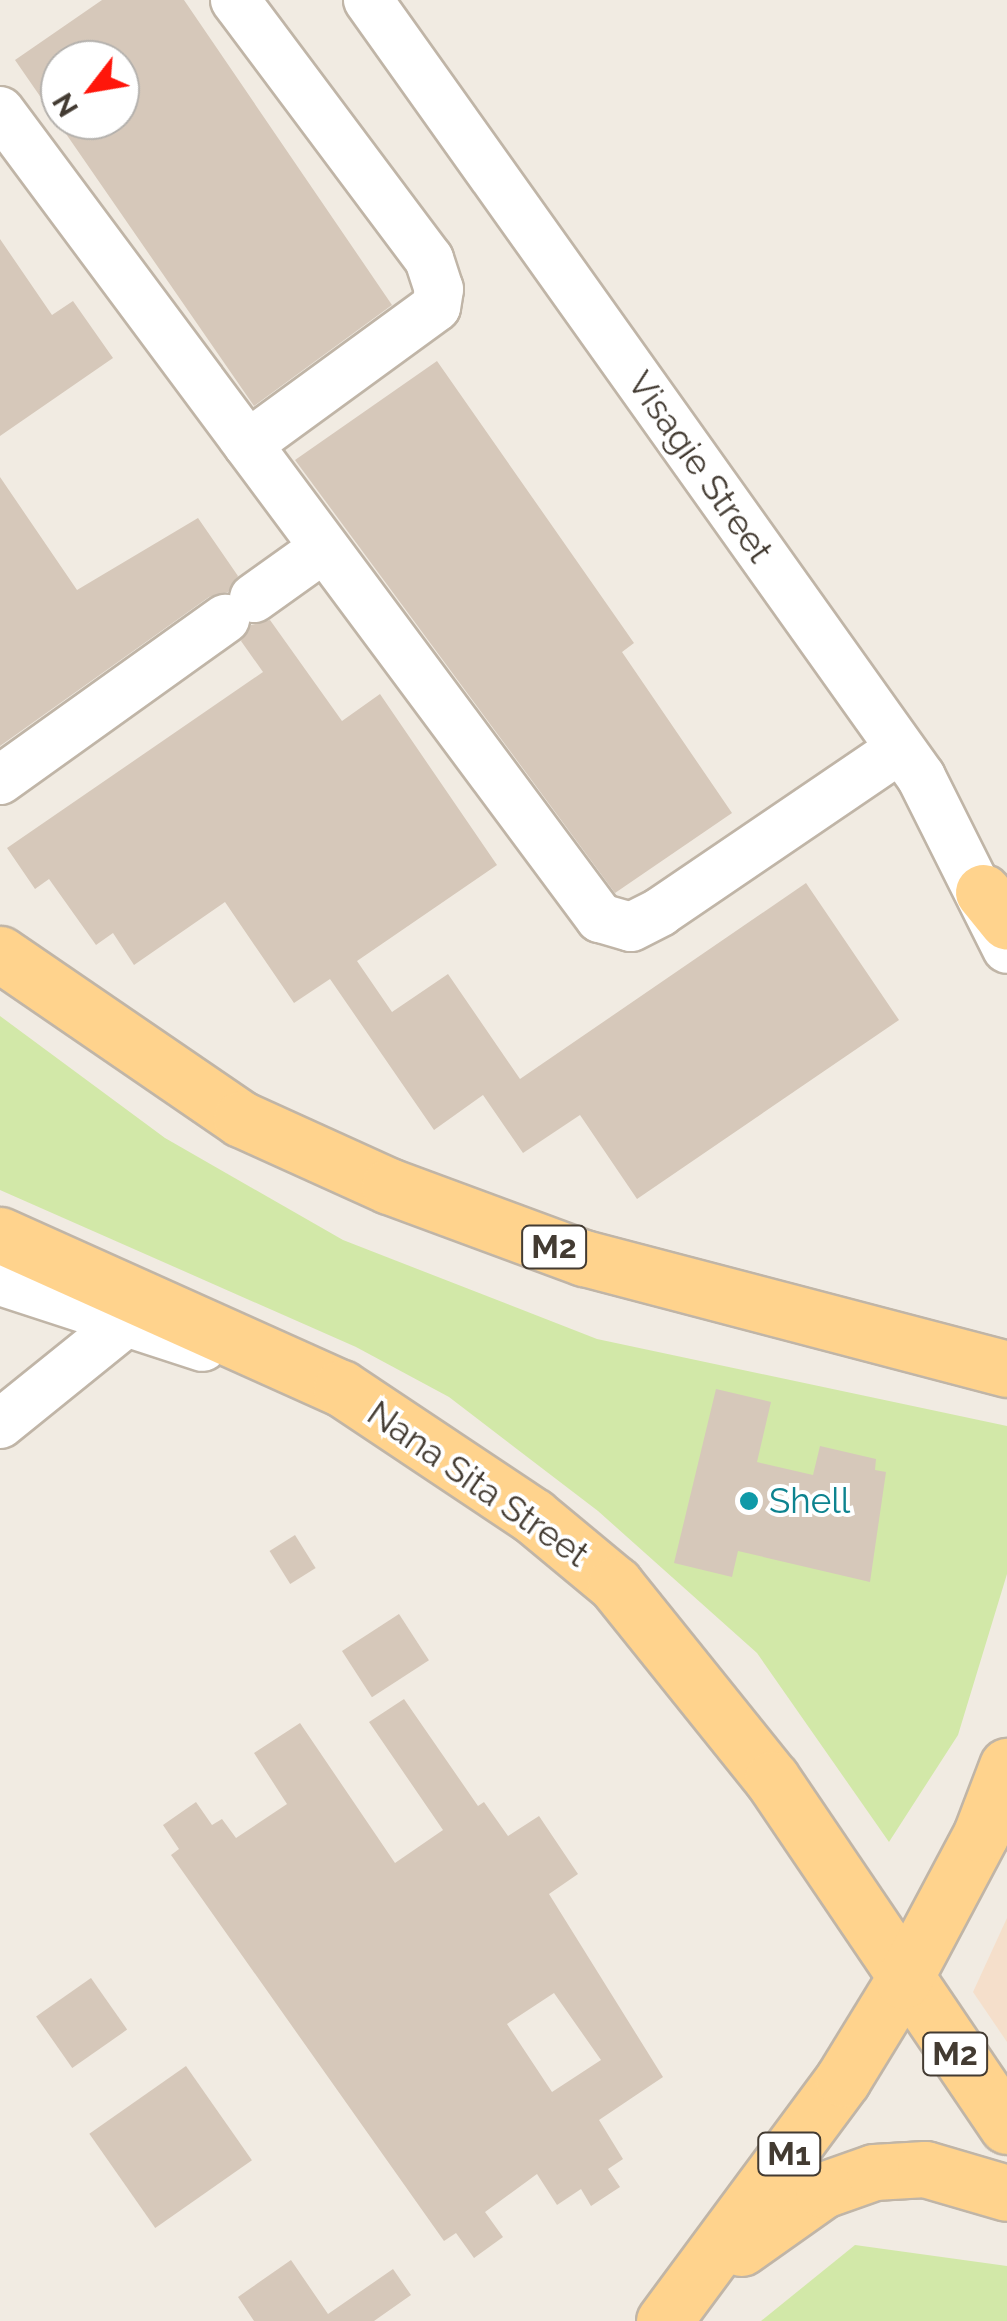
<!DOCTYPE html>
<html>
<head>
<meta charset="utf-8">
<style>
	body { margin:0 }
	#map { position:relative; width:1007px; height:2321px; overflow:hidden; background:#f1ebe2; font-family:Raleway,sans-serif }
	div>[style] { position:absolute }
	[style*='--x'] { left:calc(var(--x)*1px); top:calc(var(--y)*1px); width:calc(var(--w)*1px); rotate:calc(var(--a)*1deg) }
	.commercial>* { inset:0; background:#f5dfcb }
	.green>* { inset:0; background:#d2e8a8 }
	.building>* { inset:0; background:#d6c8ba; transform-origin:0 0 }
	.roads { filter:drop-shadow(2px 0 #c0b5a7) drop-shadow(-2px 0 #c0b5a7) drop-shadow(0 2px #c0b5a7) drop-shadow(0 -2px #c0b5a7) }
	.minor>* { height:48px; margin:-24px; padding:0 24px; transform-origin:24px; border-radius:24px; background:#fff }
	.major>* { height:55px; margin:-27.5px; padding:0 27.5px; transform-origin:27.5px; border-radius:27.5px; background:#ffd38d }
	.dots>* { width:28px; height:28px; translate:-50% -50%; box-sizing:border-box; border:5px solid #fff; border-radius:50% }
	span { translate:-50% -50%; white-space:nowrap; text-align:center; line-height:1.15; -webkit-text-stroke:8px #fff; paint-order:stroke }
	.shield-label span { padding:2px 8px; background:#fff; border:2px solid; border-radius:8px; -webkit-text-stroke-width:0 }
	.shield-label { font-size:32px; color:#433b32; font-weight:700 }
	.street-label { font-size:35px; color:#433b32 }
	.culture-label { font-size:35px; color:#0d838f }
	.left { translate:0 -50%; text-align:left }
	.north { position:absolute; left:40px; top:40px; width:100px; height:100px; box-sizing:border-box; background:#fff; border:2px solid #b4b1ad; border-radius:50%; rotate:239deg; font-size:28px; font-weight:700; line-height:40px; text-align:center; color:#433b32 }
	.north::after { content:''; display:block; margin:auto; width:35px; height:45px; background:#ff160b; clip-path:polygon(50% 0,100% 100%,50% 72%,0 100%) }
</style>
</head>
<body>
<div id="map">
	<div class="commercial">
		<div style="clip-path:polygon(1007px 1918px,1007px 2042px,973px 1992px)"></div>
	</div>
	<div class="green">
		<div style="clip-path:polygon(0 1016px,165px 1138px,343px 1240px,597px 1339px,1007px 1426px,1007px 1574px,958px 1735px,889px 1842px,757px 1653px,598px 1511px,449px 1397px,356px 1347px,0 1190px)"></div>
		<div style="clip-path:polygon(855px 2245px,1007px 2266px,1007px 2321px,761px 2321px)"></div>
	</div>
	<div class="building">
		<div style="clip-path:polygon(evenodd,102px 0,184px 0,392px 305px,254px 406px,15px 60px,102px 0,60px 60px,120px 60px,120px 120px,60px 120px,60px 60px)"></div>
		<div style="clip-path:polygon(0 239px,52px 315px,73px 301px,113px 358px,0 436px)"></div>
		<div style="clip-path:polygon(437px 361px,634px 643px,622px 652px,732px 813px,615px 893px,295px 460px)"></div>
		<div style="clip-path:polygon(0 477px,77px 590px,198px 518px,238px 576px,228px 592px,209px 597px,0 746px)"></div>
		<div style="clip-path:polygon(270px 620px,342px 721px,380px 694px,497px 865px,357px 961px,392px 1012px,448px 974px,520px 1079px,806px 883px,899px 1020px,637px 1199px,580px 1115px,523px 1153px,483px 1095px,434px 1130px,330px 979px,294px 1003px,225px 902px,134px 965px,113px 933px,96px 945px,49px 879px,35px 889px,7px 848px,263px 672px,241px 641px,251px 625px)"></div>
		<div style="clip-path:polygon(716px 1389px,771px 1402px,757px 1462px,813px 1475px,820px 1446px,876px 1459px,875px 1470px,886px 1472px,870px 1582px,738px 1551px,732px 1577px,674px 1563px)"></div>
		<div style="left:295px;top:1535px;width:39px;height:30px;rotate:58deg"></div>
		<div style="left:399px;top:1614px;width:55px;height:68px;rotate:57deg"></div>
		<div style="clip-path:polygon(evenodd,404px 1699px,478px 1806px,484px 1802px,508px 1836px,539px 1816px,578px 1874px,549px 1894px,663px 2077px,599px 2120px,623px 2159px,608px 2169px,620px 2187px,591px 2206px,581px 2189px,557px 2205px,537px 2174px,485px 2212px,503px 2237px,474px 2258px,456px 2233px,444px 2241px,171px 1855px,179px 1849px,163px 1825px,196px 1802px,212px 1825px,222px 1819px,236px 1838px,287px 1804px,254px 1753px,300px 1723px,395px 1863px,443px 1830px,369px 1722px,404px 1699px,554px 1993px,601px 2060px,552px 2092px,507px 2024px,554px 1993px)"></div>
		<div style="left:91px;top:1978px;width:63px;height:67px;rotate:55deg"></div>
		<div style="left:186px;top:2066px;width:115px;height:118px;rotate:55deg"></div>
		<div style="clip-path:polygon(291px 2260px,328px 2314px,393px 2269px,411px 2295px,374px 2321px,254px 2321px,238px 2297px)"></div>
	</div>
	<div class="roads">
		<div class="minor">
			<div style="--x:235;--y:0;--w:324;--a:53.2"></div>
			<div style="--x:429;--y:259;--w:32;--a:72"></div>
			<div style="--x:439;--y:289;--w:18;--a:99"></div>
			<div style="--x:436;--y:307;--w:233;--a:143.9"></div>
			<div style="--x:368;--y:0;--w:954;--a:54.56"></div>
			<div style="--x:921;--y:777;--w:192;--a:63.4"></div>
			<div style="--x:0;--y:111;--w:1006;--a:53.37"></div>
			<div style="--x:600;--y:918;--w:32;--a:16"></div>
			<div style="--x:631;--y:927;--w:33;--a:-27"></div>
			<div style="--x:660;--y:912;--w:290;--a:-34.2"></div>
			<div style="--x:254;--y:598;--w:86;--a:-35.5"></div>
			<div style="--x:0;--y:780;--w:277;--a:-35.6"></div>
			<div style="--x:0;--y:1281;--w:213;--a:18"></div>
			<div style="--x:0;--y:1424;--w:159;--a:-38.9"></div>
		</div>
		<div class="major">
			<div style="--x:983;--y:892;--w:38;--a:51"></div>
			<div style="--x:0;--y:954;--w:292;--a:34.4"></div>
			<div style="--x:241;--y:1119;--w:162;--a:24.4"></div>
			<div style="--x:389;--y:1186;--w:208;--a:20.3"></div>
			<div style="--x:584;--y:1258;--w:437;--a:14.7"></div>
			<div style="--x:0;--y:1235;--w:374;--a:24.2"></div>
			<div style="--x:341;--y:1388;--w:231;--a:33.7"></div>
			<div style="--x:533;--y:1516;--w:107;--a:39.7"></div>
			<div style="--x:615;--y:1584;--w:250;--a:51.2"></div>
			<div style="--x:772;--y:1779;--w:419;--a:55.9"></div>
			<div style="--x:741;--y:2248;--w:100;--a:-35.3"></div>
			<div style="--x:823;--y:2190;--w:54;--a:-19.4"></div>
			<div style="--x:874;--y:2172;--w:51;--a:-3.4"></div>
			<div style="--x:925;--y:2169;--w:85;--a:16.3"></div>
			<div style="--x:664;--y:2321;--w:301;--a:-53.5"></div>
			<div style="--x:843;--y:2079;--w:115;--a:-58.5"></div>
			<div style="--x:903;--y:1981;--w:166;--a:-62"></div>
			<div style="--x:981;--y:1834;--w:73;--a:-69.1"></div>
		</div>
	</div>
	<div class="dots">
		<div style="left:749px;top:1501px;background:#0f9aa8"></div>
	</div>
	<div class="shield-label">
		<span style="left:554px;top:1247px">M2</span>
		<span style="left:955px;top:2054px">M2</span>
		<span style="left:789px;top:2154px">M1</span>
	</div>
	<div class="street-label">
		<span style="left:700px;top:467px;rotate:55deg">Visagie Street</span>
		<span style="left:478px;top:1484px;rotate:35deg">Nana Sita Street</span>
	</div>
	<div class="culture-label">
		<span class="left" style="left:769px;top:1501px">Shell</span>
	</div>
	<div class="north">N</div>
</div>
</body>
</html>
